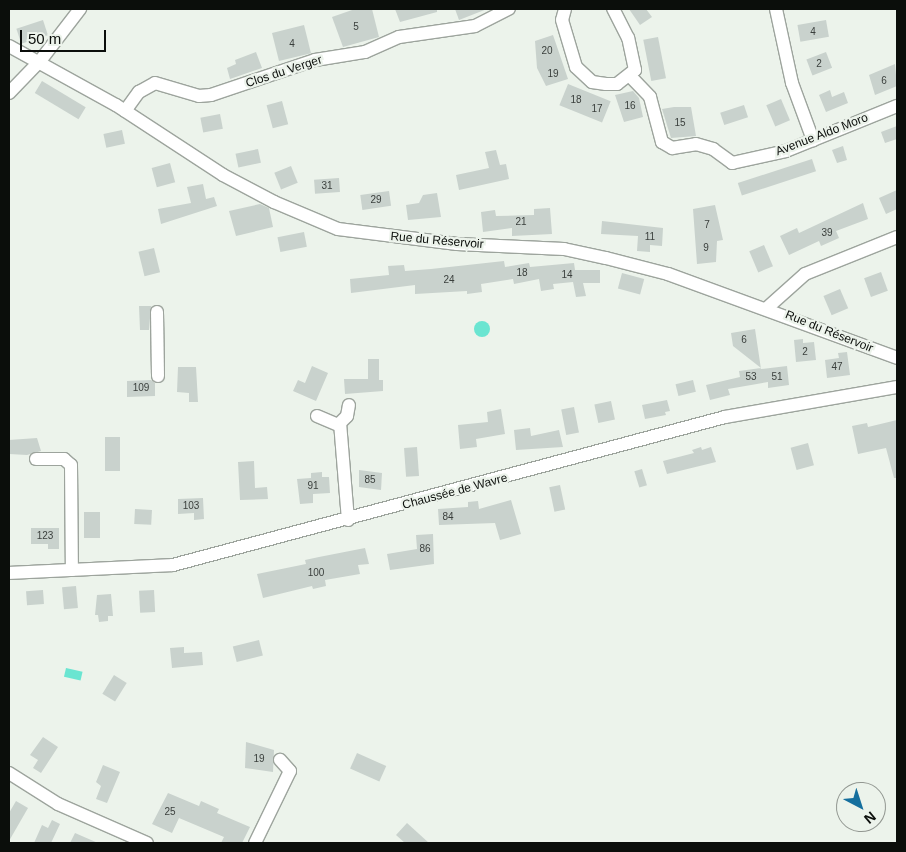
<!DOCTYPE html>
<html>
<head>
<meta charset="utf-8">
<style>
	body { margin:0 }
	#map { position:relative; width:906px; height:852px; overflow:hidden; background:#ecf3eb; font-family:Arial,sans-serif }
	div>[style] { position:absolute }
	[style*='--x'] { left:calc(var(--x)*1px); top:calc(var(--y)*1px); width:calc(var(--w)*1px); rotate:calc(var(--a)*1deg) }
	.water>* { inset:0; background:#6ae5d1; transform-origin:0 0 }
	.round { border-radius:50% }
	.building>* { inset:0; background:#c9d2cd; transform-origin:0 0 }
	.roads { filter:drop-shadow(1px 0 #9da49d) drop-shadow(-1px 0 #9da49d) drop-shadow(0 1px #9da49d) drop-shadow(0 -1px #9da49d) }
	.minor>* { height:12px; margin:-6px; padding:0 6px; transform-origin:6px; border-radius:6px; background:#fff }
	span { translate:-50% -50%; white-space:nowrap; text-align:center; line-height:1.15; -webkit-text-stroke:4.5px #ecf3eb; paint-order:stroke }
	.number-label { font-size:10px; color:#3a3f3c }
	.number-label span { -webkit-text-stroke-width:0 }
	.street-label { font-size:12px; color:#0b0e0b }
	.frame { position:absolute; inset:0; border:10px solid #0b0e0b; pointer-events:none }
	.north { position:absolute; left:836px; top:782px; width:50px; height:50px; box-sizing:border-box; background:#ecf3eb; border:1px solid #929791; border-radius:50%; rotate:140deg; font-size:14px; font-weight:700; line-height:20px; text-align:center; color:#0b0e0b }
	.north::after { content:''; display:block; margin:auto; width:18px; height:22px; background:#156f9e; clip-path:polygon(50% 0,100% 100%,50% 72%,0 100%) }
	.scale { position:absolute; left:20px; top:30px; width:86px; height:22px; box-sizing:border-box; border:2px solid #0b0e0b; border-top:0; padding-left:6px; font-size:15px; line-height:18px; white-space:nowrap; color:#0b0e0b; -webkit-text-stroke:4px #ecf3eb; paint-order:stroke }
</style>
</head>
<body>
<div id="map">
	<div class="water">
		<div class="round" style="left:474px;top:321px;width:16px;height:16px"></div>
		<div style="left:66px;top:668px;width:17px;height:9px;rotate:13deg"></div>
	</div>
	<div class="building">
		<div style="clip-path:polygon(355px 9px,372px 9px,379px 37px,343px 47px,332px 17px)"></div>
		<div style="clip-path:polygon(395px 9px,437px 9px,437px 12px,400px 22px)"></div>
		<div style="clip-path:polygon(455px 9px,487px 9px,459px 20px)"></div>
		<div style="clip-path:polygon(629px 9px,646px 9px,652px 17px,640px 25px)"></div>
		<div style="left:43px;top:20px;width:16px;height:28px;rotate:72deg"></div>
		<div style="left:826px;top:20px;width:17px;height:29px;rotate:80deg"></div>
		<div style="left:304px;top:25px;width:29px;height:33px;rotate:76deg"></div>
		<div style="clip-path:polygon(553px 35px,568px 79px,546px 86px,537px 68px,535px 41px)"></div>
		<div style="left:658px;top:37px;width:42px;height:15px;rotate:79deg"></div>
		<div style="clip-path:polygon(256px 52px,262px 68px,230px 79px,227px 68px,236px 64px,235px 60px)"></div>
		<div style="left:826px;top:52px;width:17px;height:21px;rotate:69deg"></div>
		<div style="clip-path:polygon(895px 64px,897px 86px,875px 95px,869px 75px)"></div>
		<div style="left:42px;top:81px;width:51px;height:14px;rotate:31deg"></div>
		<div style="left:568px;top:84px;width:46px;height:23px;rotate:22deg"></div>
		<div style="clip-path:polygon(830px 90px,832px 97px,844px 92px,848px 103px,826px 112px,819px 95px)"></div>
		<div style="clip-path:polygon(633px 91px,639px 98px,643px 117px,624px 122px,615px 95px)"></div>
		<div style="left:781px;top:99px;width:23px;height:16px;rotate:67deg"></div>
		<div style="left:282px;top:101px;width:24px;height:16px;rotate:75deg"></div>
		<div style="left:744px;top:105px;width:13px;height:25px;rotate:72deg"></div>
		<div style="clip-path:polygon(674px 107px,691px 107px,696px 136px,671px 138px,662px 109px)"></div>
		<div style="left:220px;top:114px;width:15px;height:20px;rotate:79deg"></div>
		<div style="clip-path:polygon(897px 126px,897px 139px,885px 143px,881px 132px)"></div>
		<div style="left:122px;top:130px;width:14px;height:19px;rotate:78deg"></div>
		<div style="clip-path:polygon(843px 146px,847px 160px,837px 163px,832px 150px)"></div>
		<div style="left:258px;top:149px;width:14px;height:23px;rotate:78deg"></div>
		<div style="clip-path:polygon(496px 150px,500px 165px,506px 164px,509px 179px,459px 190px,456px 175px,489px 168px,485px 152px)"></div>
		<div style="left:812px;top:159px;width:13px;height:78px;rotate:72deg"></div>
		<div style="left:170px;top:163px;width:20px;height:19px;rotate:75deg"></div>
		<div style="left:291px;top:166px;width:18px;height:18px;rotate:68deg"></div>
		<div style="left:339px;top:178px;width:14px;height:25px;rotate:86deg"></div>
		<div style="clip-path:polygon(203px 184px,206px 199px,214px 197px,217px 206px,161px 224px,158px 209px,191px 203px,187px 187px)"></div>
		<div style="clip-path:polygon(897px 190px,897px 209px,886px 214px,879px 198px)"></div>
		<div style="left:389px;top:191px;width:15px;height:29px;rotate:82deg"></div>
		<div style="clip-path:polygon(437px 193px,441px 217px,408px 220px,406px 205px,419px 203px,423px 195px)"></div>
		<div style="clip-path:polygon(863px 203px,868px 219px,836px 231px,839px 238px,821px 246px,819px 241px,789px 255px,780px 236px,797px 228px,799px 233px)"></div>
		<div style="clip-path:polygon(260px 204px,269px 208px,273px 227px,236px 236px,229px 211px)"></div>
		<div style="clip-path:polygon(715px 205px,723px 240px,717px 241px,716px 262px,697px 264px,693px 209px)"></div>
		<div style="clip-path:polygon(550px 208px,552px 234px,512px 236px,512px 228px,483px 232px,481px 212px,495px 210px,496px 216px,534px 215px,534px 209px)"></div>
		<div style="clip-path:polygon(602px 221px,663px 228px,662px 246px,650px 245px,650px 252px,637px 251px,638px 236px,601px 234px)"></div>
		<div style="left:304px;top:232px;width:15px;height:27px;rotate:79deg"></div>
		<div style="left:764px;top:245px;width:23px;height:16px;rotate:67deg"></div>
		<div style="left:154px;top:248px;width:25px;height:16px;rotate:76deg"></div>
		<div style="clip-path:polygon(504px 261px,505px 267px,529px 263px,530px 267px,574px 263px,575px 270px,600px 270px,600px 283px,583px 283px,586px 296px,576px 297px,573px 282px,553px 284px,554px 289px,541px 291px,539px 279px,514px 284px,513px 279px,481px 284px,482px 292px,467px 294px,467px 291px,415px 294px,415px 285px,351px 293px,350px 279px,389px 275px,388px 266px,404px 265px,405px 271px,431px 269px)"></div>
		<div style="left:881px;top:272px;width:20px;height:18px;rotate:70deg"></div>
		<div style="left:622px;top:273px;width:23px;height:16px;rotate:15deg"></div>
		<div style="left:840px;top:289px;width:21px;height:18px;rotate:67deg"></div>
		<div style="clip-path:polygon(139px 306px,151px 306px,149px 330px,140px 330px)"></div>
		<div style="clip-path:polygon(755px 329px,761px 369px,787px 366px,789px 385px,768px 388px,768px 382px,728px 389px,730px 395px,710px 400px,706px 385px,740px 377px,739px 371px,761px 368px,733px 346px,731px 333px)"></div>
		<div style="clip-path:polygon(803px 339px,803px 343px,814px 342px,816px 360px,796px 362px,794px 340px)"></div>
		<div style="clip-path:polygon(847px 352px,850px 375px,827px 378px,825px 360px,839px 358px,838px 353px)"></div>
		<div style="clip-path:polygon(368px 359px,379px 359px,379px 380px,383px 380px,383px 391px,345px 394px,344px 379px,368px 379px)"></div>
		<div style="clip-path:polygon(312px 366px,328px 373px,316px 401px,293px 391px,298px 380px,305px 383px)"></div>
		<div style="clip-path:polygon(178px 367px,196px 367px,198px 402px,189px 402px,189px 393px,177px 392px)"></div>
		<div style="clip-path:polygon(151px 380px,155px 383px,155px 396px,127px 397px,127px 381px)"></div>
		<div style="left:693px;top:380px;width:12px;height:18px;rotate:76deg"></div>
		<div style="clip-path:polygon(667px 400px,670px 411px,665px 412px,666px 415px,645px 419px,642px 405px)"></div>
		<div style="left:611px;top:401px;width:19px;height:17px;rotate:78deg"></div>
		<div style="left:574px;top:407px;width:26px;height:13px;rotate:79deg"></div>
		<div style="clip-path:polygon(501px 409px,505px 434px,476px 439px,477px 447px,460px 449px,458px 425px,488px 422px,487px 412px)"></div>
		<div style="clip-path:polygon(897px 420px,897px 478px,894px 478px,886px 448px,858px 454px,852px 426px,867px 423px,868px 427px)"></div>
		<div style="clip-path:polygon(530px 428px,531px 436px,559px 430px,563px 447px,516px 450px,514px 430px)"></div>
		<div style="left:105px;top:437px;width:15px;height:34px"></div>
		<div style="clip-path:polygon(37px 438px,41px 451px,27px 455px,9px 454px,9px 440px)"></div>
		<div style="left:808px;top:443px;width:23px;height:18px;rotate:75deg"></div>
		<div style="left:417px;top:447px;width:29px;height:13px;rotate:86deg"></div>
		<div style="clip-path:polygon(701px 447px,702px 450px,711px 447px,716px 462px,667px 474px,663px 461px,694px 453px,692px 450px)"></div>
		<div style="clip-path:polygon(254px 461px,255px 488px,267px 487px,268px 499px,240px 500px,238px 462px)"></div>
		<div style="left:642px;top:469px;width:17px;height:8px;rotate:73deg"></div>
		<div style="clip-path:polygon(359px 470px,382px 473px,381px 490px,359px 487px)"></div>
		<div style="clip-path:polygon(322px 472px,322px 477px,329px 477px,330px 493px,313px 494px,313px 503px,300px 504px,297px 479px,311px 478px,311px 473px)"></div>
		<div style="left:560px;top:485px;width:25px;height:11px;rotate:78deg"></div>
		<div style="clip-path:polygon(203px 498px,204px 519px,194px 520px,194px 513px,178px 514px,178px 499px)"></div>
		<div style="clip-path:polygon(511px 500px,521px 534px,500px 540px,495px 523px,439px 525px,438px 509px,468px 507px,468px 502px,478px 501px,479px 509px)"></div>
		<div style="left:135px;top:509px;width:17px;height:15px;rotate:3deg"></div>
		<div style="left:84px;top:512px;width:16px;height:26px"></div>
		<div style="clip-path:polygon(31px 528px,59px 528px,59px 549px,48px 549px,48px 544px,31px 544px)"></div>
		<div style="clip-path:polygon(433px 534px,434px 564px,390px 570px,387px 554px,417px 549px,416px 535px)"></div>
		<div style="clip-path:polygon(365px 548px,369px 564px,358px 565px,360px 574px,325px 580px,326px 586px,313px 589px,312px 586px,263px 598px,257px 574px,306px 564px,305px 560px,319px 557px)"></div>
		<div style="left:76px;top:586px;width:22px;height:14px;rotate:85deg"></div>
		<div style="left:43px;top:590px;width:14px;height:17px;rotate:86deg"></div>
		<div style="left:154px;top:590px;width:22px;height:15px;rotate:87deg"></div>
		<div style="clip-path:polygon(111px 594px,113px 616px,108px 616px,108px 621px,99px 622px,98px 615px,95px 615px,97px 595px)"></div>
		<div style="left:259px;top:640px;width:16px;height:27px;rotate:76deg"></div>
		<div style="clip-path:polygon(184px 647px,184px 653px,202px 652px,203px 665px,172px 668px,170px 648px)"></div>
		<div style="left:114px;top:675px;width:15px;height:22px;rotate:32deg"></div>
		<div style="clip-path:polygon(43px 737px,58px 747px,41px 773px,33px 768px,38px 760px,30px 755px)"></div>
		<div style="clip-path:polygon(246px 742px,274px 750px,273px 772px,245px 768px)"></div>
		<div style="left:357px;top:753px;width:32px;height:17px;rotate:24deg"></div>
		<div style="clip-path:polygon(103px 765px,120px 772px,107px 803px,96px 799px,101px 786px,96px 782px)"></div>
		<div style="clip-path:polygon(168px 793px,199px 806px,201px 801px,219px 809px,217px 813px,250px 827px,242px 843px,221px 843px,224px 837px,179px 818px,172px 833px,152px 824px)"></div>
		<div style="clip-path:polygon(16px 801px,28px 808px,9px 841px,9px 813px)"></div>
		<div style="clip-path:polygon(52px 820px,60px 824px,51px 843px,34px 843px,42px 825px,48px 828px)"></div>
		<div style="clip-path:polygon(407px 823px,429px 843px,405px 843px,396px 835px)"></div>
		<div style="clip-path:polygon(75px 833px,98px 843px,70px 843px)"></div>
	</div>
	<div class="roads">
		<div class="minor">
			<div style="--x:565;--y:9;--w:11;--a:105"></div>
			<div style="--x:562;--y:20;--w:49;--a:73.4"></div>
			<div style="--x:576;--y:67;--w:22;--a:43"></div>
			<div style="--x:592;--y:82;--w:14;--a:8"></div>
			<div style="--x:606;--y:84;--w:11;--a:0"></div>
			<div style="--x:617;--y:84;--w:23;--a:-38"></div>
			<div style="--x:635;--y:70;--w:33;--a:-102"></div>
			<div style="--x:628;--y:38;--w:33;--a:-117"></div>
			<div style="--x:776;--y:9;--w:76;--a:77.8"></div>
			<div style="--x:792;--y:83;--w:61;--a:69.8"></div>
			<div style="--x:9;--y:46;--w:122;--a:28.9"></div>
			<div style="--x:116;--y:105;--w:128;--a:33.2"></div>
			<div style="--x:223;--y:175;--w:58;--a:27.9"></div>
			<div style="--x:274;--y:202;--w:69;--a:22.9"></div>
			<div style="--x:338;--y:229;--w:120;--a:7.2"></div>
			<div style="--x:457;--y:244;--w:107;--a:2.7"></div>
			<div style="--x:564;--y:249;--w:43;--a:12.1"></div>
			<div style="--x:606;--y:258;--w:64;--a:14.5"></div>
			<div style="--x:668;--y:274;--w:244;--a:20.1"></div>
			<div style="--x:630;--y:76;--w:29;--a:46"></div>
			<div style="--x:650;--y:97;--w:47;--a:75.1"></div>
			<div style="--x:662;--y:142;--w:12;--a:31"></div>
			<div style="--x:672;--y:148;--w:24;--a:-9"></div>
			<div style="--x:696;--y:144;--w:18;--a:16"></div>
			<div style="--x:713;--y:149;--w:24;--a:36"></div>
			<div style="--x:732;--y:163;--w:55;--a:-12.5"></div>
			<div style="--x:786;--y:151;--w:120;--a:-22.1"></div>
			<div style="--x:9;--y:93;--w:45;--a:-45.9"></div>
			<div style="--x:40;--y:61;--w:66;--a:-52.4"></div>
			<div style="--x:125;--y:111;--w:24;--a:-54"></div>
			<div style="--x:139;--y:92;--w:18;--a:-29"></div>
			<div style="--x:155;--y:83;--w:46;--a:16.5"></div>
			<div style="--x:199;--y:96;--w:12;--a:-5"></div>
			<div style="--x:211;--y:95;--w:110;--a:-18.6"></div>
			<div style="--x:315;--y:60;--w:51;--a:-9.1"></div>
			<div style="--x:365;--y:52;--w:37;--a:-24"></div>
			<div style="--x:399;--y:37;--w:77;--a:-8.2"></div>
			<div style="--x:475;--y:26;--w:38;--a:-27"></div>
			<div style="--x:767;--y:308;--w:51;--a:-41.8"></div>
			<div style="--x:805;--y:274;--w:99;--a:-21.9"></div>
			<div style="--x:157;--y:312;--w:64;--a:89.1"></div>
			<div style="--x:317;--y:416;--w:25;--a:23"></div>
			<div style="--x:36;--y:459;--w:28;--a:0"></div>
			<div style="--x:64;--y:459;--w:9;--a:41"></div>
			<div style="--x:71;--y:465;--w:105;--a:89.5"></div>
			<div style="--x:348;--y:520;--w:97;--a:-94.7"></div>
			<div style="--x:340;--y:423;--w:10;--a:-45"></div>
			<div style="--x:347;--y:416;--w:11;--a:-80"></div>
			<div style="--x:9;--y:573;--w:164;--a:-2.8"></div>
			<div style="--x:173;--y:565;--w:571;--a:-15.01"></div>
			<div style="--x:725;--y:417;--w:175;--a:-9.9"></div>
			<div style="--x:9;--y:773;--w:58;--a:32.3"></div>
			<div style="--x:58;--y:804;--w:97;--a:23.7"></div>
			<div style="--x:255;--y:843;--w:80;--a:-64.1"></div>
			<div style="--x:290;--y:771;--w:15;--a:-132"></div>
		</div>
	</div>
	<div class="number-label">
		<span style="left:356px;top:27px">5</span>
		<span style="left:813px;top:32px">4</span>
		<span style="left:292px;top:44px">4</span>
		<span style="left:547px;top:51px">20</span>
		<span style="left:819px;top:64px">2</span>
		<span style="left:553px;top:74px">19</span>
		<span style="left:884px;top:81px">6</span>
		<span style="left:576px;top:100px">18</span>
		<span style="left:630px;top:106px">16</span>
		<span style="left:597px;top:109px">17</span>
		<span style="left:680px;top:123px">15</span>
		<span style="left:327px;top:186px">31</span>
		<span style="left:376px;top:200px">29</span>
		<span style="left:521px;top:222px">21</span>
		<span style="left:707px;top:225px">7</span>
		<span style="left:827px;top:233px">39</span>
		<span style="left:650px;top:237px">11</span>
		<span style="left:706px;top:248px">9</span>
		<span style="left:522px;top:273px">18</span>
		<span style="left:567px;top:275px">14</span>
		<span style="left:449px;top:280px">24</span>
		<span style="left:744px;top:340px">6</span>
		<span style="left:805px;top:352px">2</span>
		<span style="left:837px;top:367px">47</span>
		<span style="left:751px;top:377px">53</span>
		<span style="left:777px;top:377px">51</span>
		<span style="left:141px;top:388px">109</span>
		<span style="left:370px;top:480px">85</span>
		<span style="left:313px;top:486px">91</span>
		<span style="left:191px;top:506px">103</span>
		<span style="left:448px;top:517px">84</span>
		<span style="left:45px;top:536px">123</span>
		<span style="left:425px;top:549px">86</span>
		<span style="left:316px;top:573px">100</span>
		<span style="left:259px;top:759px">19</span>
		<span style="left:170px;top:812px">25</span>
	</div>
	<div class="street-label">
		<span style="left:284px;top:72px;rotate:-18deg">Clos du Verger</span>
		<span style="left:822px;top:135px;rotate:-21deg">Avenue Aldo Moro</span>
		<span style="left:437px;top:241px;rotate:5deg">Rue du Réservoir</span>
		<span style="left:829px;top:332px;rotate:22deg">Rue du Réservoir</span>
		<span style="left:455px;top:492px;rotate:-15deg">Chaussée de Wavre</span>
	</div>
	<div class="frame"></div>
	<div class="north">N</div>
	<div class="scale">50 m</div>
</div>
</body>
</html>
